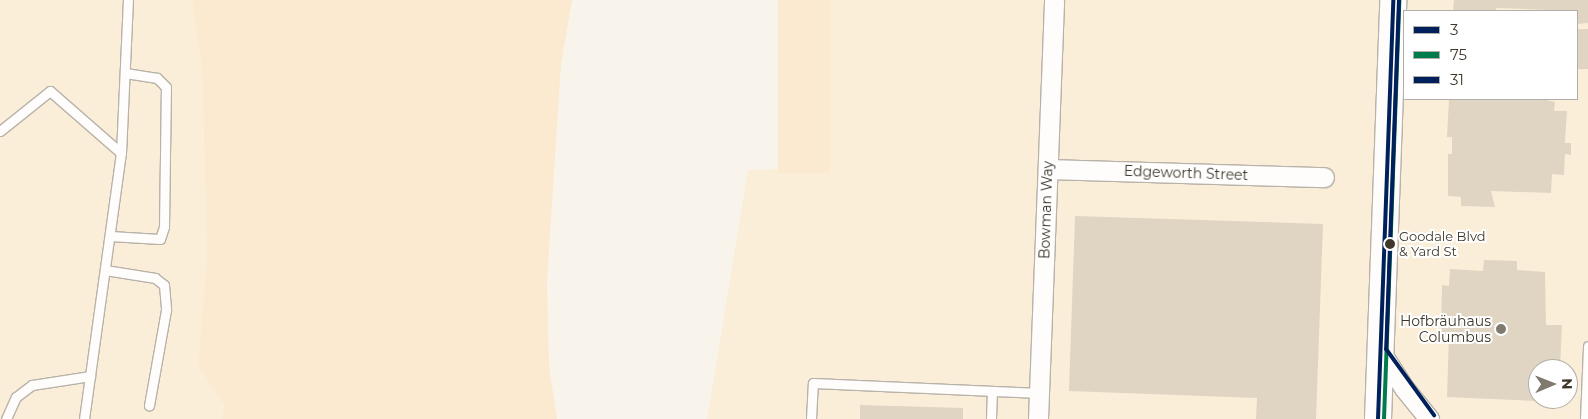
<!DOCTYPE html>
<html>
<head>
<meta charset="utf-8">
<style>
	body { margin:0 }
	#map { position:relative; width:1588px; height:419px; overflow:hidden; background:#f8f4ec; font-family:Montserrat,sans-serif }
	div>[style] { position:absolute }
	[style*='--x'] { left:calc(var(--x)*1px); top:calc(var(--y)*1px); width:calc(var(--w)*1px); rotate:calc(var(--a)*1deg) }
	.built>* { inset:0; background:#fbeed9 }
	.green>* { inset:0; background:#fbeacf; transform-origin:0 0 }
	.building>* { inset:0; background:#e0d5c2; transform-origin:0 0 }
	.roads { filter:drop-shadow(1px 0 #b8b2a9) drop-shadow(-1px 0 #b8b2a9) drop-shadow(0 1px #b8b2a9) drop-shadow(0 -1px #b8b2a9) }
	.service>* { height:9px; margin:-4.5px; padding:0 4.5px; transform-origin:4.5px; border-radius:4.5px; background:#fefdfc }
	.minor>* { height:19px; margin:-9.5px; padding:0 9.5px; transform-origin:9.5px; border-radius:9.5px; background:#fefdfc }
	.secondary>* { height:26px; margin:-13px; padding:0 13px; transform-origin:13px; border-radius:13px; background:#fefdfc }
	.bus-1>* { height:4px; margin:-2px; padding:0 2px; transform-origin:2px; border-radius:2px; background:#00205b }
	.bus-2>* { height:4px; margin:-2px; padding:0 2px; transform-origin:2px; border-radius:2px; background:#007b4b }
	.bus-3>* { height:4px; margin:-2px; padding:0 2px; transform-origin:2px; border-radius:2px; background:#00205b }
	.dots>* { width:14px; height:14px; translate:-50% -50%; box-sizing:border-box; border:2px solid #fff; border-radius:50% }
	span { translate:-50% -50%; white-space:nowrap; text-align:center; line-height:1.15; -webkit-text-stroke:4px #fff; paint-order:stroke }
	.bus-label { font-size:13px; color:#3f372a }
	.left { translate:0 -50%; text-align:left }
	.street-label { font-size:14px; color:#3f372a }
	.poi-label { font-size:14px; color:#3f372a }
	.right { translate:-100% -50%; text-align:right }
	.legend { position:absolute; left:1403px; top:10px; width:175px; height:90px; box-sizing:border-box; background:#fff; border:1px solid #b2afaa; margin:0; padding:6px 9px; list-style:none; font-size:15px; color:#3f372a }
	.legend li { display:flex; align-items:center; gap:10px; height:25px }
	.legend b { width:25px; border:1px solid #b2afaa }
	.north { position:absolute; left:1528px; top:359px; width:50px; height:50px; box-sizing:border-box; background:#fff; border:1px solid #b2afaa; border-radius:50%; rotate:89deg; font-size:14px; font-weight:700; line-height:20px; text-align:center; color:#3f372a }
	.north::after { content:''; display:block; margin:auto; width:18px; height:22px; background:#80796e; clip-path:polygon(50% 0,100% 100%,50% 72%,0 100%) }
</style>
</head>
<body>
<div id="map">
	<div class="built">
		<div style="clip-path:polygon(0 0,192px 0,202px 71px,207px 254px,198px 366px,224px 405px,222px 419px,0 419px)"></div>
		<div style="clip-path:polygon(evenodd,830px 0,1588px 0,1588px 419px,707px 419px,748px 170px,802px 168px,830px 0,1404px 11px,1577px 11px,1577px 99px,1404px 99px,1404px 11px,830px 0,1538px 369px,1568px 369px,1568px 399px,1538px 399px,1538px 369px)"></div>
	</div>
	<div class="green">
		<div style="clip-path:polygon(192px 0,572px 0,561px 65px,547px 281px,549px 366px,557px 419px,222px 419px,224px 405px,198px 366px,207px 254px,202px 71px)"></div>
		<div style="left:778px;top:0;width:52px;height:173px"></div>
	</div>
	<div class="building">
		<div style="clip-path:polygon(1454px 0,1588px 0,1588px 23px,1577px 24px,1577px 11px,1497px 8px,1494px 11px,1453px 11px)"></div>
		<div style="left:1577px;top:29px;width:11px;height:40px"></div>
		<div style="clip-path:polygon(1449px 99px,1542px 99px,1555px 102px,1554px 111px,1567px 111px,1565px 143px,1571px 143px,1571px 155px,1565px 154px,1564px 175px,1552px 174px,1551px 193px,1491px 191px,1495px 207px,1461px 206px,1461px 197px,1448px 196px,1448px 154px,1452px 154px,1452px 137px,1447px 137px)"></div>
		<div style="clip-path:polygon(1075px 216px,1323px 224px,1316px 419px,1256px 419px,1257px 398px,1069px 391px)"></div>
		<div style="clip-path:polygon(1484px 260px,1517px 261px,1517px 270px,1545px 272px,1546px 325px,1562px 325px,1560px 369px,1538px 369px,1538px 401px,1447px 397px,1449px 334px,1441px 333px,1442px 285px,1449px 286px,1450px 269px,1483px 271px)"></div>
		<div style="clip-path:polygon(860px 405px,963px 408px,963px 419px,860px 419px)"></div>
	</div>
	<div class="roads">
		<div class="service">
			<div style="--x:0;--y:131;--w:64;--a:-38.7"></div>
			<div style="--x:50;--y:91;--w:94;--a:41.1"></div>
			<div style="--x:110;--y:236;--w:50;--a:3.4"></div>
			<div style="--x:160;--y:239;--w:13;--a:-72"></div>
			<div style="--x:164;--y:227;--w:140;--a:-89.2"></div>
			<div style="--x:166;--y:87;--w:13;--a:-135"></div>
			<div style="--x:157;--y:78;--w:32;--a:-171"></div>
			<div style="--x:105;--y:270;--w:51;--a:9.1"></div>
			<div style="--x:155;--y:278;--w:11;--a:38"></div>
			<div style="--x:164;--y:285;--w:25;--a:85"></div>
			<div style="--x:166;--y:310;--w:97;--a:100.1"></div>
			<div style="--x:6;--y:419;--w:24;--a:-66"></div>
			<div style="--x:16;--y:397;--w:20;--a:-37"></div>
			<div style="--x:32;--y:385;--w:59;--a:-8.8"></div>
			<div style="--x:84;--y:419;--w:269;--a:-82.1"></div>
			<div style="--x:121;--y:153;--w:153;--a:-87.4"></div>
			<div style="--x:811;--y:419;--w:36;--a:-87"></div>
			<div style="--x:813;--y:383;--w:227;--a:2.5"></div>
			<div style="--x:991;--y:419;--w:28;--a:-88"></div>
			<div style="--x:1585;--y:419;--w:73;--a:-87.6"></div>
		</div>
		<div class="minor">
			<div style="--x:1048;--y:169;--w:276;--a:1.7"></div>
			<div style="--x:1380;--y:351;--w:44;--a:57"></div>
			<div style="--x:1404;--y:388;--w:40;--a:51"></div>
			<div style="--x:1038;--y:419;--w:419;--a:-87.8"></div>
		</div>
		<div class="secondary">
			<div style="--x:1378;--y:419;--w:419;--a:-87.9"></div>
		</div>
	</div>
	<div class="bus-1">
		<div style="--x:1378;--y:419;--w:419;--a:-87.9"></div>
	</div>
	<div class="bus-2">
		<div style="--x:1384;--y:419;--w:419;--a:-87.9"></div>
	</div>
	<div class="bus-3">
		<div style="--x:1399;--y:0;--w:349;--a:92.1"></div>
		<div style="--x:1386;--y:349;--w:82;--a:54"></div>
	</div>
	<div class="dots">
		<div style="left:1390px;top:244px;background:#3f372a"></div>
		<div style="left:1501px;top:329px;background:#80796e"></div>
	</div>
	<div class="bus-label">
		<span class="left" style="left:1399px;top:244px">Goodale Blvd<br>&amp; Yard St</span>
	</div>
	<div class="street-label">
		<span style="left:1186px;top:173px;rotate:2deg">Edgeworth Street</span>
		<span style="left:1046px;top:210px;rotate:-88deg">Bowman Way</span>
	</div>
	<div class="poi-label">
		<span class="right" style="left:1491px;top:329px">Hofbräuhaus<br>Columbus</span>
	</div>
	<ul class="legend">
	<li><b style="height:6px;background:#00205b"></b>3</li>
	<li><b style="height:6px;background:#007b4b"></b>75</li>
	<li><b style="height:6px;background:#00205b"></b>31</li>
	</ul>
	<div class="north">N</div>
</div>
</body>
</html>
